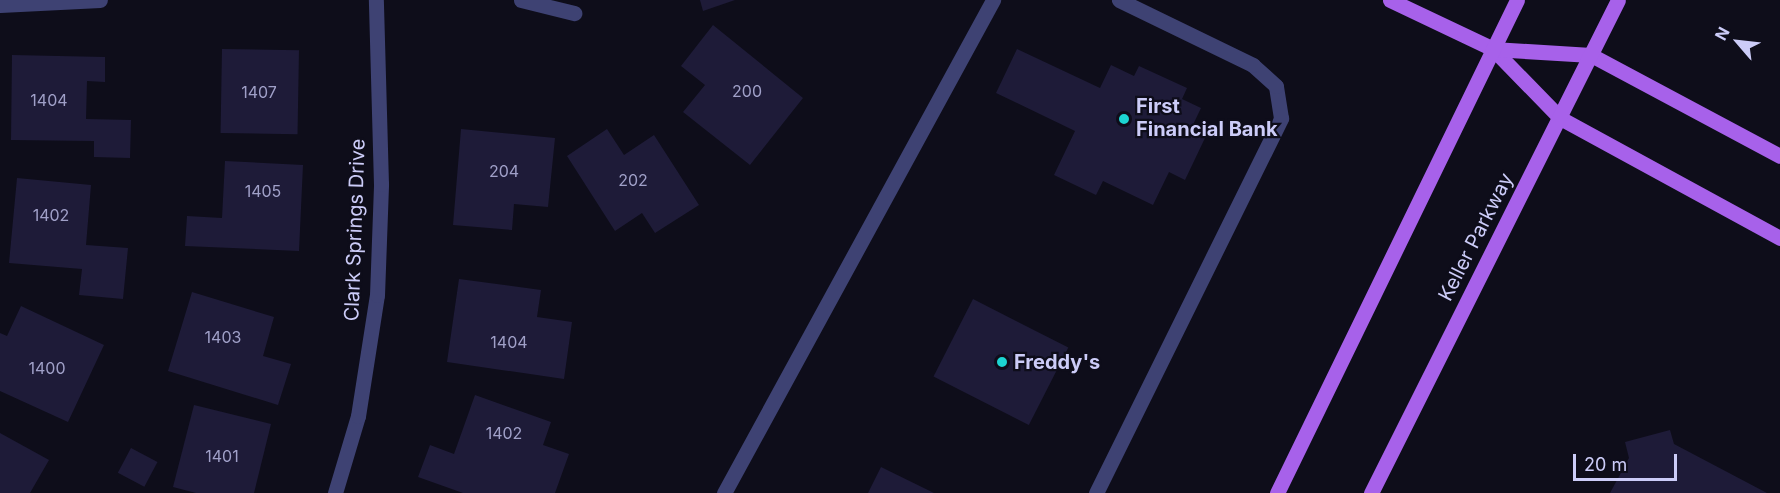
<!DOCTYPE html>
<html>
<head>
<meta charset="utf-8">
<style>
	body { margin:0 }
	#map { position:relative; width:1780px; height:493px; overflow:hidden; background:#0e0d1a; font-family:Inter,sans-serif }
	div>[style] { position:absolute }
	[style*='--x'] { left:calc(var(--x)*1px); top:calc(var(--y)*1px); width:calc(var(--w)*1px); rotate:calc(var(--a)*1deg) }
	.building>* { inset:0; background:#1e1b38; transform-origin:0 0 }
	.minor>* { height:15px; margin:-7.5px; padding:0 7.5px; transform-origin:7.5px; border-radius:7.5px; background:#3e4273 }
	.major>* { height:15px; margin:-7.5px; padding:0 7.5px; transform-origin:7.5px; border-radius:7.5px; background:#a761ea }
	.dots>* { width:16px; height:16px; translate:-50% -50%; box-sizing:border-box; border:3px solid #0e0d1a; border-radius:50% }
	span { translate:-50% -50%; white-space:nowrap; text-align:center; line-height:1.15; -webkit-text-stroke:4.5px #0e0d1a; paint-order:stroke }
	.number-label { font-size:16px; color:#a0a0c8 }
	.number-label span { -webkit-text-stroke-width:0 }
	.poi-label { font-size:20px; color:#ccccf8; font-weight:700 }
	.left { translate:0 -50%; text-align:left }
	.street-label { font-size:20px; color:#ccccf8 }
	.north { position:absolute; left:1708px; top:12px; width:60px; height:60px; -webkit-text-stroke:4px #0e0d1a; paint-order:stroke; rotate:298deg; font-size:16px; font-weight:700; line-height:24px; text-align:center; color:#ccccf8 }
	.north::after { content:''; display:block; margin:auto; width:21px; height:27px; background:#ccccf8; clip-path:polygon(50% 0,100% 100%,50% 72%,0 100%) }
	.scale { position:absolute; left:1573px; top:454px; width:104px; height:27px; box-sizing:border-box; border:3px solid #ccccf8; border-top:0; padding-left:8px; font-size:18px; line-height:21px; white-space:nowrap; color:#ccccf8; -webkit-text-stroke:4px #0e0d1a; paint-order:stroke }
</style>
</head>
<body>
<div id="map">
	<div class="building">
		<div style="clip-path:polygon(700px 0,735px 0,703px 11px)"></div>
		<div style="clip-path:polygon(713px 25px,803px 98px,750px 165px,683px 112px,705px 85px,681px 66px)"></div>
		<div style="left:222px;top:49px;width:77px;height:84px;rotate:1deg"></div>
		<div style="clip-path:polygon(1017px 49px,1100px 88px,1111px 65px,1134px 76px,1139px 66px,1187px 88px,1182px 99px,1201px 108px,1190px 131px,1205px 138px,1185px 180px,1169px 172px,1153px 205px,1103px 181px,1096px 195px,1054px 175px,1075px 131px,996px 93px)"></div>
		<div style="clip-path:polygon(12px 55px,105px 57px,105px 82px,87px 81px,86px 119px,131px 120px,130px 158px,94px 157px,94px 141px,11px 140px)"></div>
		<div style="clip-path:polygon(461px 129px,555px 138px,548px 207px,514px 204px,512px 230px,453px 225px)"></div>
		<div style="clip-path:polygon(607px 129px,624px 155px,654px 135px,699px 205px,655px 233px,642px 213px,615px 231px,567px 156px)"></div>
		<div style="clip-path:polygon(225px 161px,303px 165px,299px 251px,185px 246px,187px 216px,222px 218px)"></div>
		<div style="clip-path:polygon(17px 178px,91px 185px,86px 245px,128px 248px,123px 299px,79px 295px,82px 269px,9px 263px)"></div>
		<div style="clip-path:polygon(459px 279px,541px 290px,537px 317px,572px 322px,564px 379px,447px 362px)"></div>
		<div style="clip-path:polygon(192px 292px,274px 317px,263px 356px,291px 364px,278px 405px,168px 371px)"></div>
		<div style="left:973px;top:299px;width:107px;height:87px;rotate:27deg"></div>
		<div style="clip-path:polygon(21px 306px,104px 345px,68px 422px,0 391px,0 333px,7px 336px)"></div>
		<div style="clip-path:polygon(475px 395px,551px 422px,543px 445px,569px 454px,555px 493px,463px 493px,418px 477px,430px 445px,454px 454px)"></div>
		<div style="clip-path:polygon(194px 405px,271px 424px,254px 493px,196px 493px,173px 487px)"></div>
		<div style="clip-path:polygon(1670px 430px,1674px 444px,1767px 493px,1610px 493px,1629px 458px,1625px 442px)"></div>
		<div style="clip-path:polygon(0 433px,49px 460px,30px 493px,0 493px)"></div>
		<div style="left:131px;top:448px;width:30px;height:28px;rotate:28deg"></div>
		<div style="clip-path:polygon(881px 467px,934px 493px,868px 493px)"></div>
	</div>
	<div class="minor">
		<div style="--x:521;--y:0;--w:55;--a:13.8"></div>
		<div style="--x:0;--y:5;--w:100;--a:-2.9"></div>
		<div style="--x:335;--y:493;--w:80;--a:-73.4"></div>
		<div style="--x:358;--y:416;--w:122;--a:-81.1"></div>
		<div style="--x:377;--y:295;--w:111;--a:-87.9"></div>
		<div style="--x:381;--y:184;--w:184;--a:-91.6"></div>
		<div style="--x:724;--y:493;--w:562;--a:-61.38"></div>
		<div style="--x:1096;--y:493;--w:418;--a:-63.7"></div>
		<div style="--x:1281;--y:118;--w:32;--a:-99"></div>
		<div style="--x:1276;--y:86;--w:31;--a:-138"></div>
		<div style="--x:1253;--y:65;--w:149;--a:-154.1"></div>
	</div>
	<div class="major">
		<div style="--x:1390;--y:0;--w:114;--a:25.4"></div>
		<div style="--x:1493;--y:49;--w:96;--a:45.8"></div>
		<div style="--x:1560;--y:118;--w:251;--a:28.6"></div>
		<div style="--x:1493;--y:49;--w:98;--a:3.5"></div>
		<div style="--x:1591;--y:55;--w:214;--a:28.1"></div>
		<div style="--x:1277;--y:493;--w:548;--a:-64.04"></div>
		<div style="--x:1371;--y:493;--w:551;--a:-63.39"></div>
	</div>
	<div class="dots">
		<div style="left:1124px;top:119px;background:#1cd5d2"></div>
		<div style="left:1002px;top:362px;background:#1cd5d2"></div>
	</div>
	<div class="number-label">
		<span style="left:747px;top:91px">200</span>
		<span style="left:259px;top:92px">1407</span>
		<span style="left:49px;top:100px">1404</span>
		<span style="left:504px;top:171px">204</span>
		<span style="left:633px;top:180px">202</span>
		<span style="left:263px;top:191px">1405</span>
		<span style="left:51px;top:215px">1402</span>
		<span style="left:223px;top:337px">1403</span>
		<span style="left:509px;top:342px">1404</span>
		<span style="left:47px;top:368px">1400</span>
		<span style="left:504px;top:433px">1402</span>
		<span style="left:222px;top:456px">1401</span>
	</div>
	<div class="poi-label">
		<span class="left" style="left:1136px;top:118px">First<br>Financial Bank</span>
		<span class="left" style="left:1014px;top:362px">Freddy's</span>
	</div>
	<div class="street-label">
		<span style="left:355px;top:230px;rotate:-88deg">Clark Springs Drive</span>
		<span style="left:1476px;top:237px;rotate:-63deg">Keller Parkway</span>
	</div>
	<div class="north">N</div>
	<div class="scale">20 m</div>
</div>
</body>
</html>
